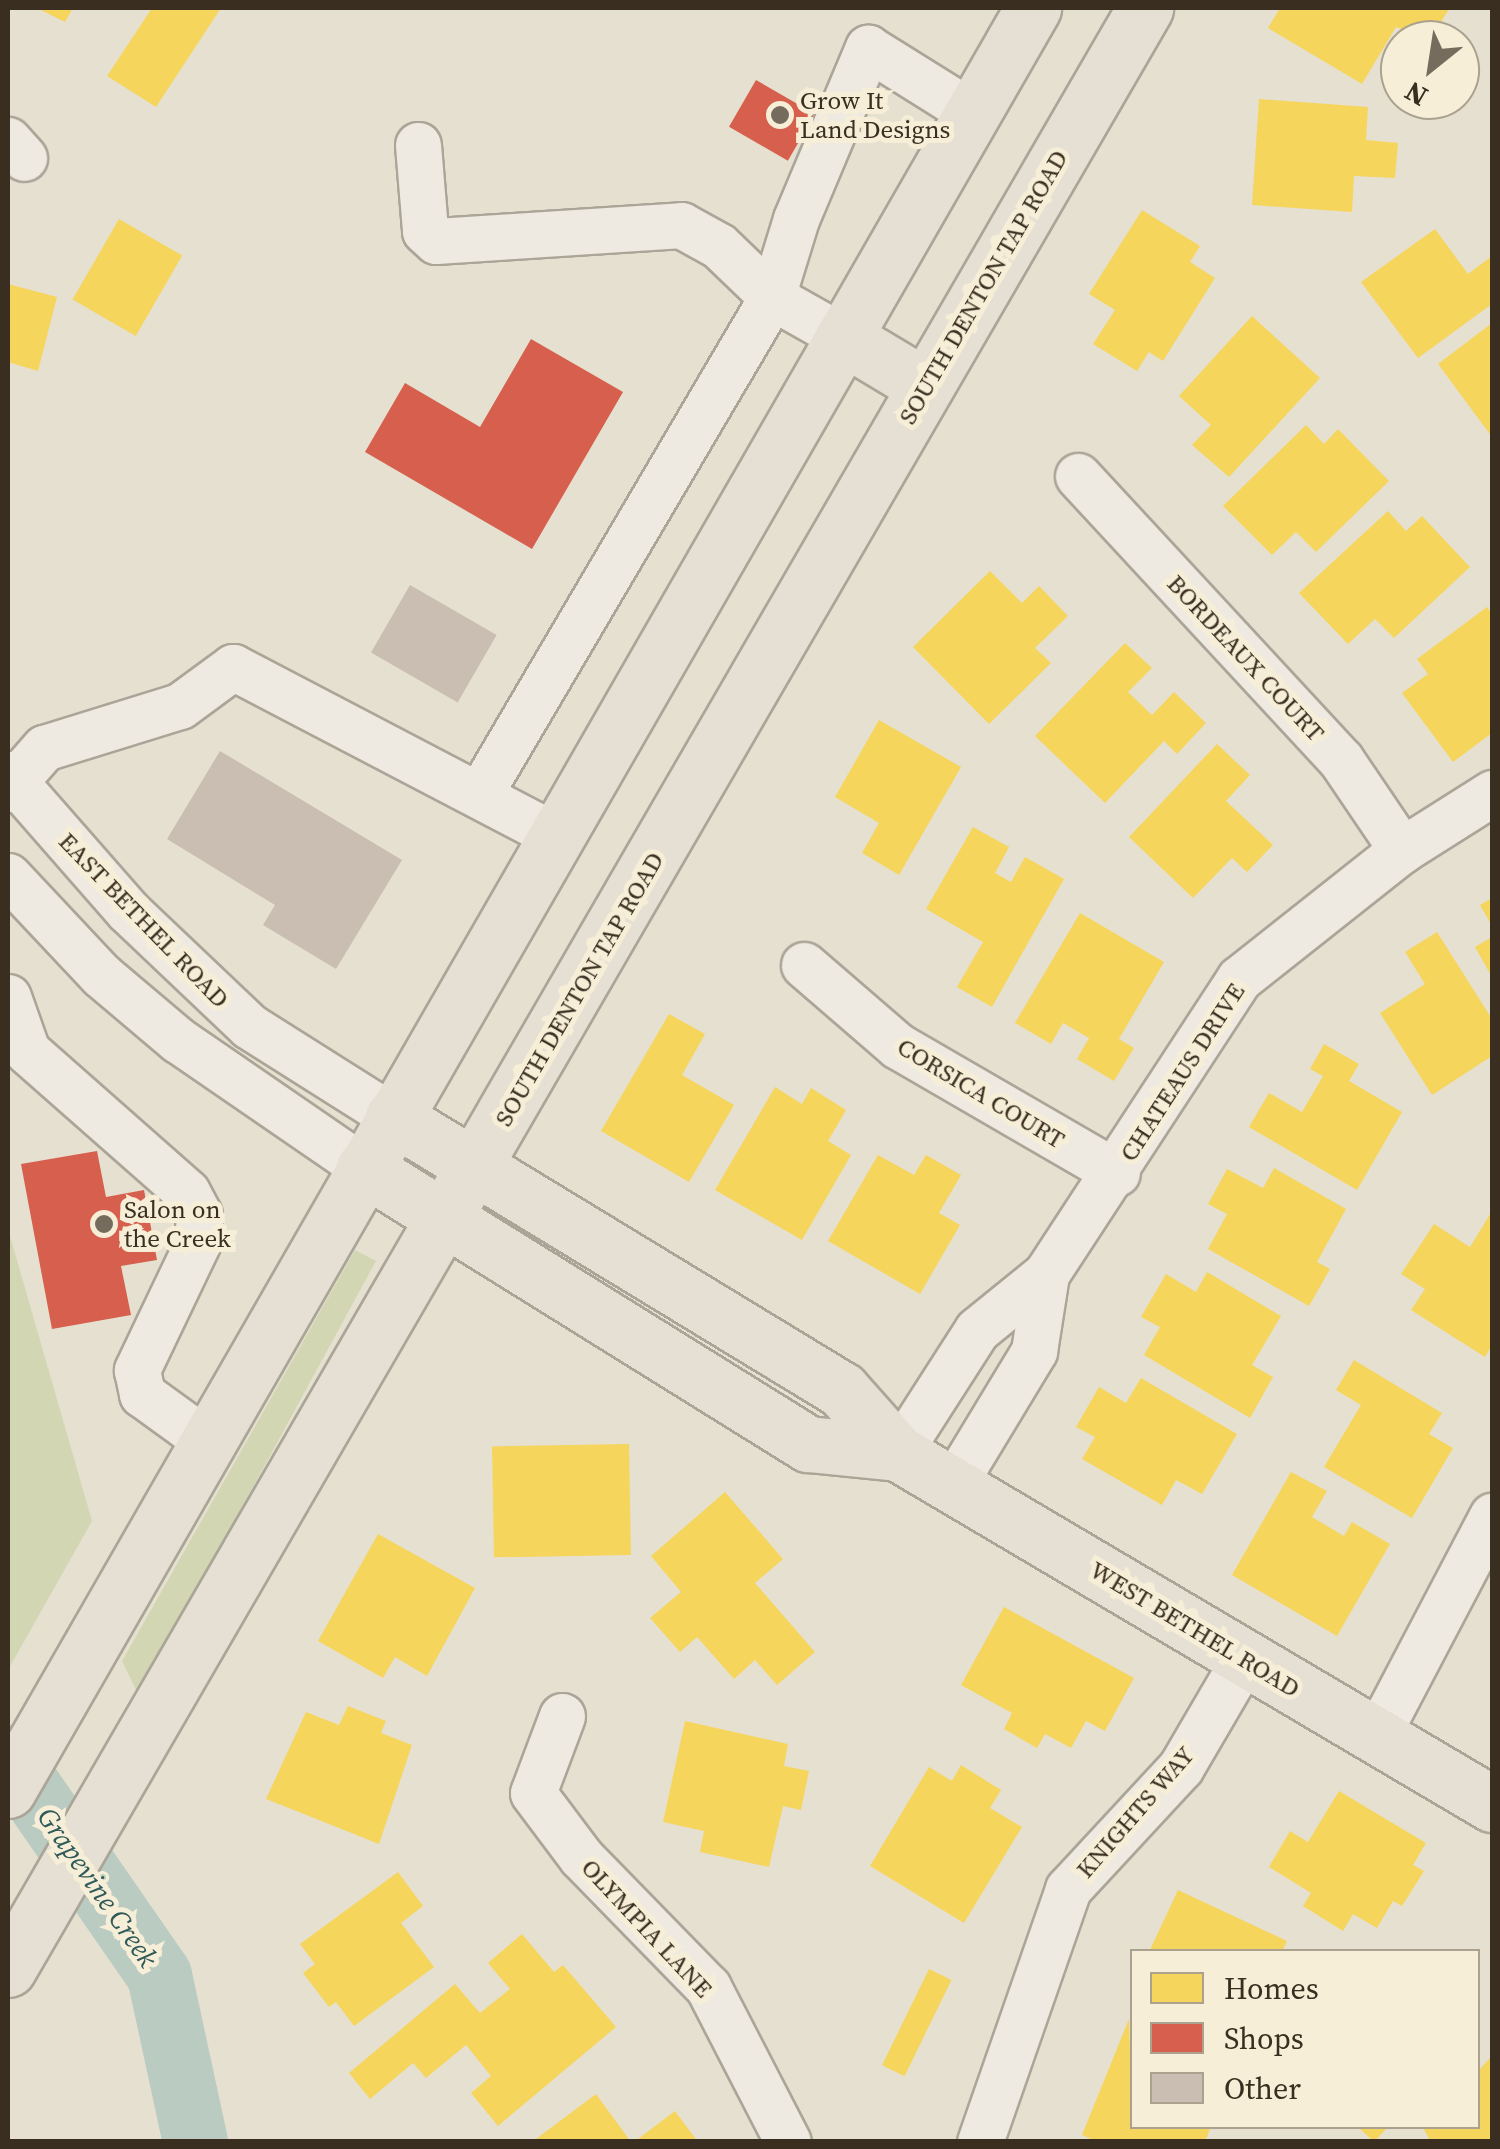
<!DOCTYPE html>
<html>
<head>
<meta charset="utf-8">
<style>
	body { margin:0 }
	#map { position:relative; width:1500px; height:2149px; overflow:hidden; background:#e5e0d0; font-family:"Source Serif 4",serif }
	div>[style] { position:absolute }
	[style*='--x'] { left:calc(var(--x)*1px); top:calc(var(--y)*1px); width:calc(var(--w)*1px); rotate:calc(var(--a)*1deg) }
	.green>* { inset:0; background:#d3d6b3 }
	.homes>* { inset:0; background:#f6d55c; transform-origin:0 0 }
	.shops>* { inset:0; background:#d6604d; transform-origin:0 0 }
	.river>* { height:65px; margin:-32.5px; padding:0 32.5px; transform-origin:32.5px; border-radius:32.5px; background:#bacbc1 }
	.building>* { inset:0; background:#c9beb1; transform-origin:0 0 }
	.roads { filter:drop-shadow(2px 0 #aba598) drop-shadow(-2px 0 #aba598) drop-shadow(0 2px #aba598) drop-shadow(0 -2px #aba598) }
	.minor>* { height:45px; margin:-22.5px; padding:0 22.5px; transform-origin:22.5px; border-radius:22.5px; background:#eeeae1 }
	.major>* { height:55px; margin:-27.5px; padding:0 27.5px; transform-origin:27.5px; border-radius:27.5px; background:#e5e0d3 }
	.dots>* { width:28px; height:28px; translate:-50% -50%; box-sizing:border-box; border:5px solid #f6eed7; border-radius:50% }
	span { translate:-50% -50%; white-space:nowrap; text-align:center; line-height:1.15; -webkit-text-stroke:10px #f6eed7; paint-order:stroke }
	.poi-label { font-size:25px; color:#3a2e20 }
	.left { translate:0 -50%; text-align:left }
	.street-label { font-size:25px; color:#3a2e20 }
	.water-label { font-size:28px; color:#2f5a59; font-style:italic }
	.frame { position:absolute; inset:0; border:10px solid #3a2e20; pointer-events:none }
	.legend { position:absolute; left:1130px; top:1949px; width:350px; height:180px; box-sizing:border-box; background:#f6eed7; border:2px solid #aba18e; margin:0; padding:12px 18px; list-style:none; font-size:30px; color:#3a2e20 }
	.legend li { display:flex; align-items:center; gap:20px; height:50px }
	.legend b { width:50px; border:2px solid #aba18e }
	.north { position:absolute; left:1380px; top:20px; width:100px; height:100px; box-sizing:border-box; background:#f6eed7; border:2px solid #aba18e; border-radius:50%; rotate:210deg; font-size:28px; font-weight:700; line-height:40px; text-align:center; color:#3a2e20 }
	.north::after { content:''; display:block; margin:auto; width:35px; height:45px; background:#766c5e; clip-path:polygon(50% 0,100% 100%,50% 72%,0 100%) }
</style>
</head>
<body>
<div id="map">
	<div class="green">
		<div style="clip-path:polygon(8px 1229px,92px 1521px,8px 1670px)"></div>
		<div style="clip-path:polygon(355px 1250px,376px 1261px,139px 1696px,122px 1661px)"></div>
	</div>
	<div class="homes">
		<div style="clip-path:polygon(37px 8px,73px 8px,65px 22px)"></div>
		<div style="clip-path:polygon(152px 8px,221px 8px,156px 107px,107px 76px)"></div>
		<div style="clip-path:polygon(1280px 8px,1446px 8px,1449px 9px,1430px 40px,1396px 27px,1362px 84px,1268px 28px)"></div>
		<div style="clip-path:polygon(1259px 99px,1368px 107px,1366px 140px,1398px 143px,1395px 178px,1354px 176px,1352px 212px,1252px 205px)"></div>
		<div style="clip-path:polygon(1142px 210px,1200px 246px,1190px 262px,1215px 278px,1163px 361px,1149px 352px,1137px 371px,1093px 344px,1115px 310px,1089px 294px)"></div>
		<div style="left:119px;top:219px;width:73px;height:93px;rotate:30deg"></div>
		<div style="clip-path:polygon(1435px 229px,1468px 274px,1492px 256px,1492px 304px,1418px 358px,1361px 282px)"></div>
		<div style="clip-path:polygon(8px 284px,57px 297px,38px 371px,8px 362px)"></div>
		<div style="clip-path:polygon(1252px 316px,1320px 378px,1229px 477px,1192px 445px,1211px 425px,1179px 396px)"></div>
		<div style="clip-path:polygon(1492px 323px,1492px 437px,1438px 364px)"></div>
		<div style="clip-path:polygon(1306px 425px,1324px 444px,1338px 429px,1389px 481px,1316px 552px,1296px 532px,1272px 555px,1223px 506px)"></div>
		<div style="clip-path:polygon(1388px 511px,1406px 531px,1422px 516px,1470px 567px,1394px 638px,1375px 619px,1348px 644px,1299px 593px)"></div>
		<div style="clip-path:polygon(990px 571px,1022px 603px,1039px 586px,1068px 616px,1035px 648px,1051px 663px,989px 724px,913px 647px)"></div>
		<div style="clip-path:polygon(1487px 607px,1492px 614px,1492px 733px,1453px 762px,1402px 693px,1428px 674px,1417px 659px)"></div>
		<div style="clip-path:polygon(1125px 643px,1152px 668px,1128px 692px,1152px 715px,1174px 692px,1206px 723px,1177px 754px,1164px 741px,1105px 803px,1035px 736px)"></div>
		<div style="clip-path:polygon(879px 720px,961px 767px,899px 875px,862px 853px,879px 823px,835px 797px)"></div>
		<div style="clip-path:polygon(1217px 744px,1250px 775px,1226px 801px,1273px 845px,1247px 872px,1232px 858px,1193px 898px,1129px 837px)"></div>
		<div style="clip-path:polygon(973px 827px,1009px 847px,995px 873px,1011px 882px,1025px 857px,1064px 879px,992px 1007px,957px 987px,983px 942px,926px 909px)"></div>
		<div style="clip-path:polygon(1492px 898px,1492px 926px,1480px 905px)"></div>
		<div style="clip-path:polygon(1080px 913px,1164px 962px,1119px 1039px,1134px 1048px,1114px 1081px,1077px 1059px,1089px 1038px,1063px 1023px,1051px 1044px,1015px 1023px)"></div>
		<div style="clip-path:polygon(1437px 932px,1492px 1019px,1492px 1056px,1432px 1095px,1380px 1013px,1425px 984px,1405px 952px)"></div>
		<div style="clip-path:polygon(1492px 937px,1492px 977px,1475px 947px)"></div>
		<div style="clip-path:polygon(669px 1014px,705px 1034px,682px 1075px,734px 1105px,689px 1182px,601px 1131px)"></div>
		<div style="clip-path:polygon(1324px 1044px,1359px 1064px,1349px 1081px,1402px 1112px,1357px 1190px,1249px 1127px,1269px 1093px,1302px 1112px,1323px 1076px,1310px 1069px)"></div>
		<div style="clip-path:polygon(775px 1087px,802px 1104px,811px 1088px,846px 1110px,828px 1141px,851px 1155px,802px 1240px,715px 1190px)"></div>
		<div style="clip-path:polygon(878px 1155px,914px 1175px,926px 1155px,961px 1175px,939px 1213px,960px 1225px,920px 1294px,828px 1241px)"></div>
		<div style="clip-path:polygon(1274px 1168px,1346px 1209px,1317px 1262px,1330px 1269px,1309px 1306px,1208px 1249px,1227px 1214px,1208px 1204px,1227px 1169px,1263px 1188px)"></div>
		<div style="clip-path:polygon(1492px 1211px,1492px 1345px,1485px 1357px,1411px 1310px,1425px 1289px,1401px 1274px,1434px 1224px,1470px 1247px)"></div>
		<div style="clip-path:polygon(1207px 1272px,1281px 1316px,1252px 1365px,1273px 1377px,1250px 1418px,1144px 1355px,1160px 1327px,1141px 1317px,1166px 1274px,1196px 1292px)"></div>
		<div style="clip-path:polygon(1354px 1360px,1442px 1413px,1429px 1434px,1453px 1448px,1412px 1518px,1324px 1467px,1361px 1405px,1336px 1390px)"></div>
		<div style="clip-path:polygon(1141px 1378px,1237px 1434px,1202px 1494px,1176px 1480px,1162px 1505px,1082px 1459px,1095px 1437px,1076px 1427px,1099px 1387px,1126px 1403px)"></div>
		<div style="left:629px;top:1444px;width:111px;height:137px;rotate:89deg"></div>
		<div style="clip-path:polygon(1291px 1472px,1327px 1491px,1312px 1517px,1344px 1536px,1352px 1522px,1390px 1544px,1337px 1636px,1232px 1575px)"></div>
		<div style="clip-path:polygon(725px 1492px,783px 1559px,755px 1583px,815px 1652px,777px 1685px,755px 1660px,734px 1679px,697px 1637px,680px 1652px,650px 1618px,681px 1592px,651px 1556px)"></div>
		<div style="clip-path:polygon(378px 1534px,475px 1588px,427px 1676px,395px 1657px,383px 1678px,318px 1641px)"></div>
		<div style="clip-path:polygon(1004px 1607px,1134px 1678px,1105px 1731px,1086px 1721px,1071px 1748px,1045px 1734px,1037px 1748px,1004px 1729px,1012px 1713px,961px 1685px)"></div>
		<div style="clip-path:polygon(348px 1706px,386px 1721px,381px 1733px,412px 1745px,379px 1844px,266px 1799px,306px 1712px,339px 1725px)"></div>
		<div style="clip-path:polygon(685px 1721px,788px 1744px,784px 1766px,809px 1771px,801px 1810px,783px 1806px,769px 1867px,700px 1852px,704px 1831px,663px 1822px)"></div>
		<div style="clip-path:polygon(961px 1765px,1001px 1790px,990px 1808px,1022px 1827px,964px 1923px,870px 1866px,929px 1767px,952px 1781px)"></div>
		<div style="clip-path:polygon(1339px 1791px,1426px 1843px,1413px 1865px,1424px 1871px,1402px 1906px,1393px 1901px,1377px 1928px,1353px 1914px,1343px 1931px,1303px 1906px,1311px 1893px,1269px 1867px,1290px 1831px,1308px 1842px)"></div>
		<div style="clip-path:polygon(398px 1872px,423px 1906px,401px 1923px,434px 1967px,354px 2026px,336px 2002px,329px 2007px,303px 1973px,315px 1964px,300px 1944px)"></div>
		<div style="clip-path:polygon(1178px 1890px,1287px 1941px,1282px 1952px,1149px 1952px)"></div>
		<div style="clip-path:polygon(522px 1934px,554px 1972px,563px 1965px,616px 2027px,498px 2126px,471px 2093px,491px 2076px,466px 2045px,426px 2078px,413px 2063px,370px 2099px,349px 2073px,455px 1984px,480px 2013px,510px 1989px,488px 1963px)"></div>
		<div style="left:929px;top:1969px;width:25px;height:107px;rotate:26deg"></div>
		<div style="clip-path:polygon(1129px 2019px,1132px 2126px,1211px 2126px,1205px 2142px,1098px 2142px,1082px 2135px)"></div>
		<div style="clip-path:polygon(1492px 2056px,1492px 2142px,1431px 2142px,1422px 2126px,1478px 2126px,1478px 2071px)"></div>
		<div style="clip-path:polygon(596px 2094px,631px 2142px,532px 2142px)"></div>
		<div style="clip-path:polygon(675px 2111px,698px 2142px,634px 2142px)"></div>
		<div style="clip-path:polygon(1357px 2126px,1389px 2126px,1374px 2142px)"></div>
	</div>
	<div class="shops">
		<div style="left:756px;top:80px;width:68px;height:54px;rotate:30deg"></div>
		<div style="clip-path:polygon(531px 339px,623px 392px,532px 549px,365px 452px,405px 383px,480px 427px)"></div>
		<div style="clip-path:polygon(97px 1151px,106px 1197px,144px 1190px,157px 1260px,121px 1266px,131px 1315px,52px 1329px,21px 1164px)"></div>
	</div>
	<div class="river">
		<div style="--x:8;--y:1757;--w:265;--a:55.3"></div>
		<div style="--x:159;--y:1975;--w:171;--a:77.8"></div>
	</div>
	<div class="building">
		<div style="left:410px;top:585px;width:100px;height:78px;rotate:30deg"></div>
		<div style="clip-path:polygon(220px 751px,402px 860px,336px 969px,263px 925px,275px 905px,167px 839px)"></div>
	</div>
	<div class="roads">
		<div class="minor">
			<div style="--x:8;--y:140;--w:24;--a:48"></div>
			<div style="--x:418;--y:145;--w:86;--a:85.3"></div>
			<div style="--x:425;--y:231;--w:15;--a:42"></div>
			<div style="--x:436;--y:241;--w:246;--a:-3.7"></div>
			<div style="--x:681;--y:225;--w:43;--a:28.9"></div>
			<div style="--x:719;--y:246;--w:74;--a:43.9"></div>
			<div style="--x:772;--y:297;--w:82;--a:-72.9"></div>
			<div style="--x:796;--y:219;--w:186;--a:-67.2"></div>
			<div style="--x:868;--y:48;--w:123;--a:32"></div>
			<div style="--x:1078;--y:476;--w:387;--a:47.2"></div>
			<div style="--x:1341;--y:760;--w:109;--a:55.9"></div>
			<div style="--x:8;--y:774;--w:182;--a:48.8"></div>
			<div style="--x:128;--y:911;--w:167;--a:43.5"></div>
			<div style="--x:249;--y:1026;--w:170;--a:32.3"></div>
			<div style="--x:8;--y:789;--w:55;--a:-48.7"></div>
			<div style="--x:44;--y:748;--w:142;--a:-17.2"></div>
			<div style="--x:180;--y:706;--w:66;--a:-36.3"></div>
			<div style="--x:233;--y:667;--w:365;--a:27.6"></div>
			<div style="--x:479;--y:795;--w:578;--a:-59.53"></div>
			<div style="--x:772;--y:297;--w:81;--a:29.4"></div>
			<div style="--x:8;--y:876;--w:136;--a:46.8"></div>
			<div style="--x:101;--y:975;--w:101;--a:40.2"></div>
			<div style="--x:178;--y:1040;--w:226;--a:34.5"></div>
			<div style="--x:804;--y:965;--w:124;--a:40.8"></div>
			<div style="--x:898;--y:1046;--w:253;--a:30.1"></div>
			<div style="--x:8;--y:997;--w:57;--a:70.6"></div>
			<div style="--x:27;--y:1051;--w:213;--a:41.4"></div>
			<div style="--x:187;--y:1192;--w:26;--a:62"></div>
			<div style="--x:199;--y:1215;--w:29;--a:94"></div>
			<div style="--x:197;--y:1244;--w:140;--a:115.5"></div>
			<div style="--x:137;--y:1370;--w:25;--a:78"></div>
			<div style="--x:142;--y:1394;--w:80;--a:35.9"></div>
			<div style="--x:898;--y:1453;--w:146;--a:-57.3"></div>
			<div style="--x:977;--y:1330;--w:89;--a:-39.1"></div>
			<div style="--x:1046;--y:1274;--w:353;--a:-56.8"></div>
			<div style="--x:1239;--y:979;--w:208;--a:-38.4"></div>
			<div style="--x:1402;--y:850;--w:107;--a:-32.3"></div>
			<div style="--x:953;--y:1485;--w:157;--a:-58.8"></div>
			<div style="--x:1034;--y:1351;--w:78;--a:-81.1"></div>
			<div style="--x:562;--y:1716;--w:82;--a:110.6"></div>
			<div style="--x:533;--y:1793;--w:80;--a:53.1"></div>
			<div style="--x:581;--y:1857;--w:182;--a:45.7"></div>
			<div style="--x:708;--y:1987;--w:174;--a:62.7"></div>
			<div style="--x:1376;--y:1737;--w:250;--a:-62.3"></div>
			<div style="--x:980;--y:2142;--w:268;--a:-70.8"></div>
			<div style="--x:1068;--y:1889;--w:166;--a:-47.2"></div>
			<div style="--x:1181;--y:1767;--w:125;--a:-59.7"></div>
		</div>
		<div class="major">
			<div style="--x:843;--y:337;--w:96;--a:30.9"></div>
			<div style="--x:393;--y:1117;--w:525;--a:31.3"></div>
			<div style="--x:842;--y:1390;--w:84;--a:48.4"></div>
			<div style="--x:898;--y:1453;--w:690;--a:30.58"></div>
			<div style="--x:364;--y:1168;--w:523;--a:31.87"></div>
			<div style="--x:808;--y:1444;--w:90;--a:5.7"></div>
			<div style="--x:8;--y:1790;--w:2056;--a:-60.09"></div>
			<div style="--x:8;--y:1969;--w:2267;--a:-59.89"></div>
		</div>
	</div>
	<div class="dots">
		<div style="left:780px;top:115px;background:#766c5e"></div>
		<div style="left:104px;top:1224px;background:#766c5e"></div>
	</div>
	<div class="poi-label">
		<span class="left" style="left:800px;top:115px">Grow It<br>Land Designs</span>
		<span class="left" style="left:124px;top:1224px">Salon on<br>the Creek</span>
	</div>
	<div class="street-label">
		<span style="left:983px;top:287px;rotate:-60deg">SOUTH DENTON TAP ROAD</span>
		<span style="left:1246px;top:658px;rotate:47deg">BORDEAUX COURT</span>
		<span style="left:144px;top:920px;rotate:46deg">EAST BETHEL ROAD</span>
		<span style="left:579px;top:989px;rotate:-60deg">SOUTH DENTON TAP ROAD</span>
		<span style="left:1182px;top:1072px;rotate:-57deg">CHATEAUS DRIVE</span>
		<span style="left:981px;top:1093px;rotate:31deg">CORSICA COURT</span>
		<span style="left:1195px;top:1629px;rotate:31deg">WEST BETHEL ROAD</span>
		<span style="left:1135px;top:1812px;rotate:-49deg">KNIGHTS WAY</span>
		<span style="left:647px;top:1928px;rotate:47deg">OLYMPIA LANE</span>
	</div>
	<div class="water-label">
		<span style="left:98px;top:1887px;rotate:55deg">Grapevine Creek</span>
	</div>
	<div class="frame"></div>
	<ul class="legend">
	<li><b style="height:28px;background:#f6d55c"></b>Homes</li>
	<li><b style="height:28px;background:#d6604d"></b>Shops</li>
	<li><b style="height:28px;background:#c9beb1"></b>Other</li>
	</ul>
	<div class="north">N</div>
</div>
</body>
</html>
